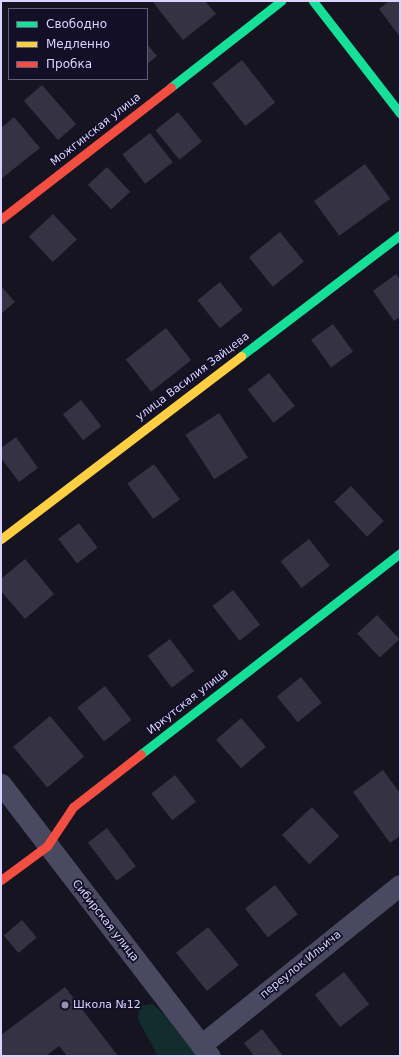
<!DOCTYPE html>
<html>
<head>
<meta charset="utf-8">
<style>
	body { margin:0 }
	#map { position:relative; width:401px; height:1057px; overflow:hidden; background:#161421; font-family:"DejaVu Sans",sans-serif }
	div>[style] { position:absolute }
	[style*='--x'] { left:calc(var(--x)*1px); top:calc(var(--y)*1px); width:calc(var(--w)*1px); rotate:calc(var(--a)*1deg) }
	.green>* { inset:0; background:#132c2d }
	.building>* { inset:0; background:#343243; transform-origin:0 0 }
	.street>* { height:21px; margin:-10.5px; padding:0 10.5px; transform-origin:10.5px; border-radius:10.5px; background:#4a4962 }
	.fast>* { height:9px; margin:-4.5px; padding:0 4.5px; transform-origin:4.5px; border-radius:4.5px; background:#16e098 }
	.slow>* { height:9px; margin:-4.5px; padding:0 4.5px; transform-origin:4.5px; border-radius:4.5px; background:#ffcf43 }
	.jam>* { height:9px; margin:-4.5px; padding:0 4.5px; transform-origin:4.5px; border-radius:4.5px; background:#f24e42 }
	.dots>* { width:11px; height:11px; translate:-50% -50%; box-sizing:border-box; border:2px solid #130f26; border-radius:50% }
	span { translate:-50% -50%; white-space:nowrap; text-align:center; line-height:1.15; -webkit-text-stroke:3.5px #130f26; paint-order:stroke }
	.street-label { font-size:11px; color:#d9d4ff }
	.poi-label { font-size:11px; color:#d9d4ff }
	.left { translate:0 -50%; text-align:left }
	.frame { position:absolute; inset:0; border:2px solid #d9d4ff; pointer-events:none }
	.legend { position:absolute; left:8px; top:8px; width:140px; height:72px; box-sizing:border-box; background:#130f26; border:1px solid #625e7d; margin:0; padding:5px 7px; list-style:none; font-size:12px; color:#d9d4ff }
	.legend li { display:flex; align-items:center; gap:8px; height:20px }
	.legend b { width:20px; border:1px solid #625e7d }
</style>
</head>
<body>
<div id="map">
	<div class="green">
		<div style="clip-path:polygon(153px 1004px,199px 1049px,204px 1056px,158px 1056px,138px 1020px,139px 1006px)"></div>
	</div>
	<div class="building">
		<div style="clip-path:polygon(152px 1px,205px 1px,216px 14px,183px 40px)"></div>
		<div style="clip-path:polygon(389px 1px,400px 1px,400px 37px,379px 9px)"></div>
		<div style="clip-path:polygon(147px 44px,157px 56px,147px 64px)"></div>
		<div style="left:242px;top:60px;width:54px;height:38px;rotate:52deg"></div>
		<div style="left:42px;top:85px;width:52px;height:24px;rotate:49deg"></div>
		<div style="left:178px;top:112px;width:38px;height:29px;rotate:51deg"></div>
		<div style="clip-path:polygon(14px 117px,40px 148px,1px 179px,1px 128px)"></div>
		<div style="left:150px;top:133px;width:37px;height:35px;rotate:52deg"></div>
		<div style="left:365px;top:164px;width:43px;height:63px;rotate:54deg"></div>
		<div style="left:107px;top:167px;width:34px;height:26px;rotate:47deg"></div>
		<div style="left:53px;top:214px;width:35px;height:33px;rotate:47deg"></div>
		<div style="left:280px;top:232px;width:38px;height:40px;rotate:51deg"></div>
		<div style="clip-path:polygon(396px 274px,400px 279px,400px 317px,394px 321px,373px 291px)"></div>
		<div style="left:220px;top:282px;width:36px;height:29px;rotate:51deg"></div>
		<div style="clip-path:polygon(1px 286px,15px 302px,1px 314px)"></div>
		<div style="left:333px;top:324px;width:34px;height:27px;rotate:54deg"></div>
		<div style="left:166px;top:328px;width:41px;height:51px;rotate:52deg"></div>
		<div style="left:269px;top:373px;width:42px;height:27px;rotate:52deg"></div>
		<div style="left:81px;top:400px;width:33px;height:23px;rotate:52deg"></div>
		<div style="left:219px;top:413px;width:53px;height:40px;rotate:57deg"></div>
		<div style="clip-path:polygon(16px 437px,38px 468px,19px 482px,1px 458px,1px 448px)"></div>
		<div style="left:154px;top:464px;width:44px;height:33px;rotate:54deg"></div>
		<div style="left:351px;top:486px;width:48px;height:23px;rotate:47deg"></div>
		<div style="left:79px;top:523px;width:31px;height:26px;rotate:53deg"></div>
		<div style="left:309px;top:539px;width:34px;height:36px;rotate:52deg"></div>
		<div style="clip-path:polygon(25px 559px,54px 594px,25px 619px,1px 591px,1px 579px)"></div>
		<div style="left:233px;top:590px;width:44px;height:26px;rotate:52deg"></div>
		<div style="left:377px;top:615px;width:33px;height:27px;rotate:47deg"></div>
		<div style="left:170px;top:639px;width:40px;height:28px;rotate:53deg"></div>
		<div style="left:301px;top:677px;width:33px;height:31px;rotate:51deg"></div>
		<div style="left:105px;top:686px;width:43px;height:35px;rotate:52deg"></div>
		<div style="left:50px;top:716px;width:53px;height:48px;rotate:50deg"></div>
		<div style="left:241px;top:718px;width:38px;height:33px;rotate:49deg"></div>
		<div style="clip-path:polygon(383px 770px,400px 793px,400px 836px,390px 843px,353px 792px)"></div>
		<div style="left:175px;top:775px;width:34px;height:30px;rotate:52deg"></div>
		<div style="left:312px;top:807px;width:40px;height:41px;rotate:47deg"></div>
		<div style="left:107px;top:828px;width:48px;height:24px;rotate:53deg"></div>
		<div style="left:275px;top:885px;width:37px;height:38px;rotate:52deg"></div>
		<div style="left:22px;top:920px;width:23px;height:24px;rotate:50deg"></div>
		<div style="left:208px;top:927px;width:49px;height:41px;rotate:51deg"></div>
		<div style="left:344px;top:972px;width:41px;height:37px;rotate:52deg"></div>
		<div style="clip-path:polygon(65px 987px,118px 1056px,67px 1056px,59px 1046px,46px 1056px,1px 1056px,1px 1035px)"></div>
		<div style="clip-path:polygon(262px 1029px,283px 1056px,254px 1056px,244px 1043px)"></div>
	</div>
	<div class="street">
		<div style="--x:1;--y:784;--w:343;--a:52.5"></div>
		<div style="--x:201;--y:1045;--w:255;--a:-38.8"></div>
	</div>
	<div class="fast">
		<div style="--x:313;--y:1;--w:142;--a:52.2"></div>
		<div style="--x:171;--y:87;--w:140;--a:-38"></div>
		<div style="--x:241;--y:356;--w:200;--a:-37.3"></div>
		<div style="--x:141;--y:754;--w:328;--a:-37.8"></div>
	</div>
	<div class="slow">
		<div style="--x:1;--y:539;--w:302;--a:-37.3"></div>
	</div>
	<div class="jam">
		<div style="--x:1;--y:219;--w:215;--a:-37.8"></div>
		<div style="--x:1;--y:880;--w:57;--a:-36.5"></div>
		<div style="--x:47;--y:846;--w:47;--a:-56.3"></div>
		<div style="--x:73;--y:807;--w:86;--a:-37.9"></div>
	</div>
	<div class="dots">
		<div style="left:65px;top:1005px;background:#9591b1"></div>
	</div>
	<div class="street-label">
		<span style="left:96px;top:130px;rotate:-38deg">Можгинская улица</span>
		<span style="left:193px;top:377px;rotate:-37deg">улица Василия Зайцева</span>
		<span style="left:188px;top:702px;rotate:-38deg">Иркутская улица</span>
		<span style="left:105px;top:921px;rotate:52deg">Сибирская улица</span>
		<span style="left:301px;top:965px;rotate:-39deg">переулок Ильича</span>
	</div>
	<div class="poi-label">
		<span class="left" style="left:73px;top:1005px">Школа №12</span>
	</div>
	<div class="frame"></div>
	<ul class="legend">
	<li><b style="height:5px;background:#16e098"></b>Свободно</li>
	<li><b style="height:5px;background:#ffcf43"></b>Медленно</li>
	<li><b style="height:5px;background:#f24e42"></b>Пробка</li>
	</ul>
</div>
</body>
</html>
